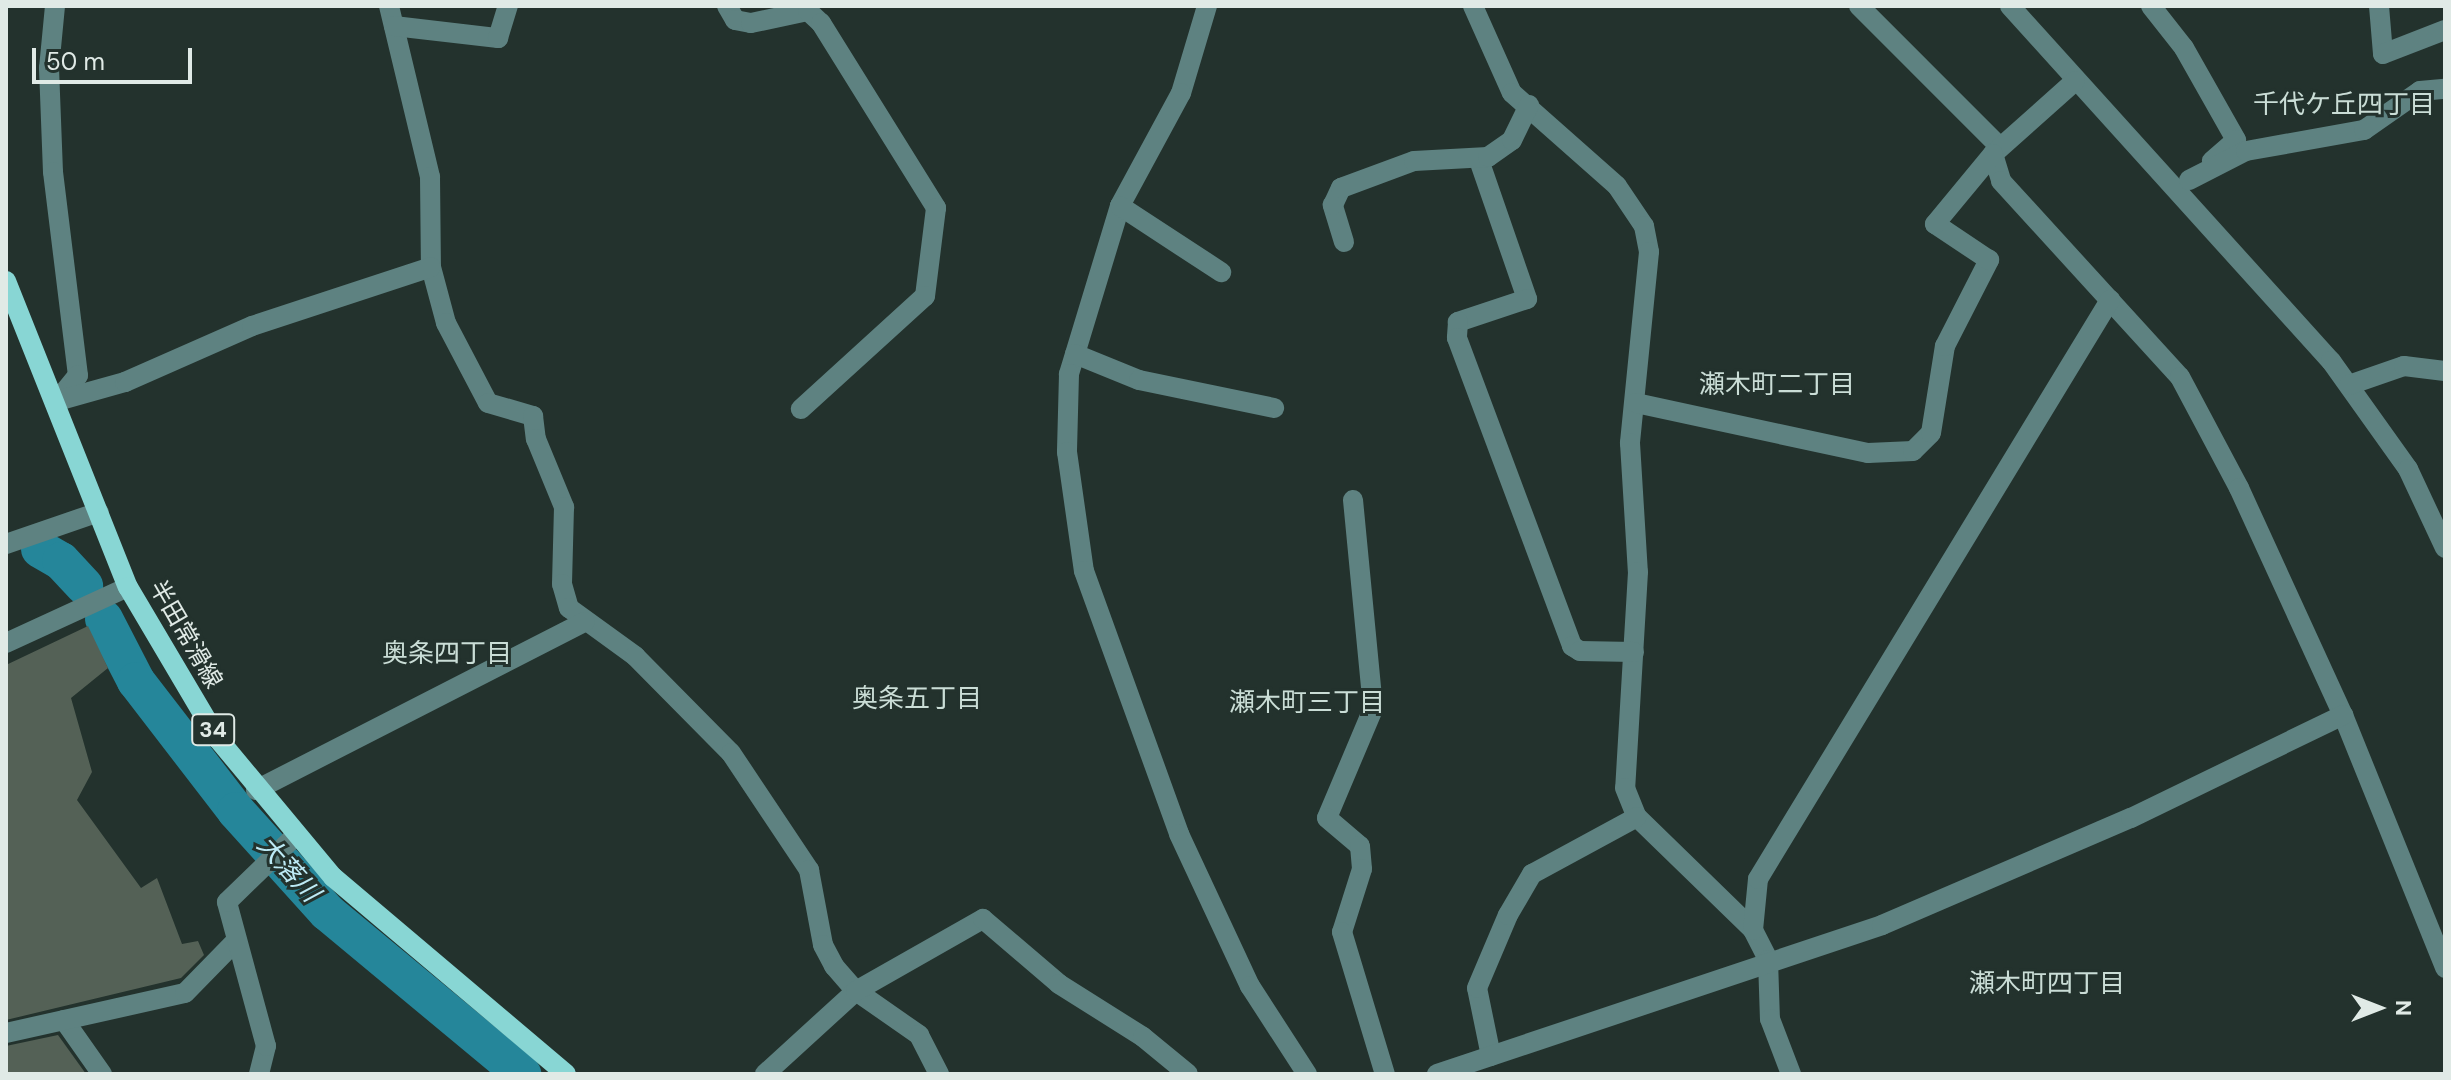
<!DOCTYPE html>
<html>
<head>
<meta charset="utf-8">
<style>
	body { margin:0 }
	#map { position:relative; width:2451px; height:1080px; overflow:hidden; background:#23322d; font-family:"DM Sans","Noto Sans JP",sans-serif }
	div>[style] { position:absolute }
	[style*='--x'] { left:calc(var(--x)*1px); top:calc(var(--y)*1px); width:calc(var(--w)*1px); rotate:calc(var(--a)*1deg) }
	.river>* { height:38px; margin:-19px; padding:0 19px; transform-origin:19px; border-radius:19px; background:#25869a }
	.building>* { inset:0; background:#546156 }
	.minor>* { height:20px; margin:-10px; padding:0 10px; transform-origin:10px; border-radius:10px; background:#5e8281 }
	.major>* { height:20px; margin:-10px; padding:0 10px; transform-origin:10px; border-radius:10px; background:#88d6d4 }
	span { translate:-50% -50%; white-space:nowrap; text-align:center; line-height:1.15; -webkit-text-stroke:6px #23322d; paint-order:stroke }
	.shield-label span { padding:2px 6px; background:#23322d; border:2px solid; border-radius:6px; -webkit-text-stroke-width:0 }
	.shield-label { font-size:22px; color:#e0eae6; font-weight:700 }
	.street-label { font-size:24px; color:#e0eae6 }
	.neighbourhood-label { font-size:26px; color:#caddd6 }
	.water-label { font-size:26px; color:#bdeaf5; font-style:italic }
	.frame { position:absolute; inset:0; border:8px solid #e0eae6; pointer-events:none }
	.north { position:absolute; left:2339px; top:968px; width:80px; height:80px; -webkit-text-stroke:6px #23322d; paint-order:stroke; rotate:90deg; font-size:22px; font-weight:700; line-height:32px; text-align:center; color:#e0eae6 }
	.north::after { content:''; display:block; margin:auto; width:28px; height:36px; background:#e0eae6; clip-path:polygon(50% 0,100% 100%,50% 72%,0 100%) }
	.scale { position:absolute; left:32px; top:48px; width:160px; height:36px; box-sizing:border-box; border:4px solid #e0eae6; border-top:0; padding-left:10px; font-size:24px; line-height:28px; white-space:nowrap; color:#e0eae6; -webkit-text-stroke:6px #23322d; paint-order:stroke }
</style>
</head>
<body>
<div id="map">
	<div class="river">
		<div style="--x:40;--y:549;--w:24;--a:30"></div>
		<div style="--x:61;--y:561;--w:34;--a:47"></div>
		<div style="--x:104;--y:619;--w:70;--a:62.7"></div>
		<div style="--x:136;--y:681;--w:164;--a:52.4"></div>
		<div style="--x:236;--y:811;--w:136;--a:48"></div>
		<div style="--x:327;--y:912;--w:254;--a:39.7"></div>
	</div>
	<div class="building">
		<div style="clip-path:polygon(88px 626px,108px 668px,71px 698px,92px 772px,77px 800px,141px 888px,157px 878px,182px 944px,198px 941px,204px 955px,181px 978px,6px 1020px,6px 665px)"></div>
		<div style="clip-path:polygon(58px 1035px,86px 1074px,6px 1074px,6px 1046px)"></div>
	</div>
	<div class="minor">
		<div style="--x:55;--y:6;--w:62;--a:95.5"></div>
		<div style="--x:49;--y:68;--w:104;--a:87.8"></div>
		<div style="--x:53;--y:172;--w:205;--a:83"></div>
		<div style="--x:78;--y:375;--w:33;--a:129"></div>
		<div style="--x:389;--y:6;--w:176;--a:76.5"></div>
		<div style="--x:430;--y:177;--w:90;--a:89.4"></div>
		<div style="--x:431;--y:267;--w:58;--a:75"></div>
		<div style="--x:446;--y:323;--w:90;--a:62.3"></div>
		<div style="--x:488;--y:403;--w:47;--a:16.1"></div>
		<div style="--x:533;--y:416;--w:23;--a:83"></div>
		<div style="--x:536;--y:439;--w:74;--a:67.6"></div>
		<div style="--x:564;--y:507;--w:77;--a:91.5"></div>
		<div style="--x:562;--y:584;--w:25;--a:74"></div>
		<div style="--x:569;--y:608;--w:82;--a:36"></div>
		<div style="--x:635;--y:656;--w:136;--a:45.3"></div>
		<div style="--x:731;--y:753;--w:141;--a:56.3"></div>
		<div style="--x:809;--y:870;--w:76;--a:79.4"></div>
		<div style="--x:823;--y:945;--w:24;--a:62"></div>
		<div style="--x:834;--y:966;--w:33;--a:49"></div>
		<div style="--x:856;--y:991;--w:77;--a:34.9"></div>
		<div style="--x:919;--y:1035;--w:44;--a:62.9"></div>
		<div style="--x:727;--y:6;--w:16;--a:60"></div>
		<div style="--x:735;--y:20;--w:16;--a:11"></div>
		<div style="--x:751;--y:23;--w:58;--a:-11.9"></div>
		<div style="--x:808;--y:11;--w:18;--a:43"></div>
		<div style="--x:821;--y:23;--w:218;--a:58.1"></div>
		<div style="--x:936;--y:208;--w:89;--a:97.1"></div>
		<div style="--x:925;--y:296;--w:168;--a:137.7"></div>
		<div style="--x:1207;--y:6;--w:91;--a:106.6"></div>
		<div style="--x:1181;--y:93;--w:128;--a:118.4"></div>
		<div style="--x:1120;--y:206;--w:176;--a:106.9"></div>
		<div style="--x:1069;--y:374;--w:78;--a:91.5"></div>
		<div style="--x:1067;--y:452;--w:120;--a:81.9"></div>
		<div style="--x:1084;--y:571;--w:280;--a:70.1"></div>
		<div style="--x:1179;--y:834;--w:168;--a:65"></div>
		<div style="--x:1250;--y:986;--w:105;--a:57.1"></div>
		<div style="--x:1473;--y:6;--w:95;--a:65.9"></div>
		<div style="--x:1512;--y:93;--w:140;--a:41.5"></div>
		<div style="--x:1617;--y:186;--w:48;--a:56"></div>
		<div style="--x:1644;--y:226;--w:26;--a:79"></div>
		<div style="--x:1649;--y:252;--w:192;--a:95.7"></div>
		<div style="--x:1630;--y:443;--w:129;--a:86.5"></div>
		<div style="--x:1638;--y:572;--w:216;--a:93.4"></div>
		<div style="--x:1625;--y:788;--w:31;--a:68"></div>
		<div style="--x:1637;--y:817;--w:162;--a:44.2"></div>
		<div style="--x:1753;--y:930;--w:34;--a:63"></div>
		<div style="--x:1768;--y:960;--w:59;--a:88.1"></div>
		<div style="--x:1770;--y:1019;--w:59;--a:69.1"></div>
		<div style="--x:1859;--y:6;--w:199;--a:45"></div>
		<div style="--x:2010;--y:6;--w:479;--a:47.9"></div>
		<div style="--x:2331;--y:361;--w:133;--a:54.5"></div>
		<div style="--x:2408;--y:469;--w:87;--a:64.9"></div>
		<div style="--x:2151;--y:6;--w:53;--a:51.8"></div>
		<div style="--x:2184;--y:48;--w:106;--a:60.5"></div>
		<div style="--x:2236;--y:140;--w:32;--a:139"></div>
		<div style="--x:2379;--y:6;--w:48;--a:85.2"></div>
		<div style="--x:2383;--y:54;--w:66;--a:-21.2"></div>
		<div style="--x:394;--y:26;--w:105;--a:6.6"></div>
		<div style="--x:498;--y:38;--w:34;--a:-73"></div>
		<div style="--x:2075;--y:81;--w:110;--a:138.3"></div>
		<div style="--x:1993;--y:154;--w:28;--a:73"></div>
		<div style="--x:2001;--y:181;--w:265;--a:47.6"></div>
		<div style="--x:2180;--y:377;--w:126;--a:62"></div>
		<div style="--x:2239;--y:488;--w:250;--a:65.4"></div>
		<div style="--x:2343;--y:715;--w:273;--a:68"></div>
		<div style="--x:1479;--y:160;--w:147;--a:70.9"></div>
		<div style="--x:1527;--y:299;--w:73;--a:161.6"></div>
		<div style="--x:1458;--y:322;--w:16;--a:94"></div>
		<div style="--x:1457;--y:338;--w:329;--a:69.5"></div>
		<div style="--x:1572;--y:646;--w:9;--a:32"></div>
		<div style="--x:1580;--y:651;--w:54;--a:1.1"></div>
		<div style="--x:2189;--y:180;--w:64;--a:-27"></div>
		<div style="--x:2246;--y:151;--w:120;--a:-10.1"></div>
		<div style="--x:2364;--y:130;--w:68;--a:-34.9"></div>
		<div style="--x:2420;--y:91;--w:25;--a:-5"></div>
		<div style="--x:1120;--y:206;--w:121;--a:33.2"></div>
		<div style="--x:1344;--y:242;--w:39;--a:-107"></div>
		<div style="--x:1333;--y:205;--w:19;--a:-65"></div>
		<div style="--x:1341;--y:188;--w:78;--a:-20.3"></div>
		<div style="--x:1414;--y:161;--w:74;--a:-3.1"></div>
		<div style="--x:1488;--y:157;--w:29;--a:-35"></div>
		<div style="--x:1512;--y:140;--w:39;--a:-64"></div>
		<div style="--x:1075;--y:354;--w:69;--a:22.1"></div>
		<div style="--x:1139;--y:380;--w:138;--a:11.7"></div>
		<div style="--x:2349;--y:385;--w:58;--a:-19.1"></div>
		<div style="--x:2404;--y:366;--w:41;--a:7"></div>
		<div style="--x:57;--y:401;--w:71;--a:-15.6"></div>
		<div style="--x:125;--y:382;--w:139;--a:-23.8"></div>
		<div style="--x:252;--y:326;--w:188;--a:-18.2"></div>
		<div style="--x:1636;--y:403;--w:237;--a:12.2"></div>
		<div style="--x:1868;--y:453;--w:45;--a:-2.5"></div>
		<div style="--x:1913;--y:451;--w:25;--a:-45"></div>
		<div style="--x:1931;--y:433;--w:88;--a:-80.9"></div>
		<div style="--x:1945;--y:346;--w:97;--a:-62.9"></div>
		<div style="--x:1989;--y:260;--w:65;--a:-146.3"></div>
		<div style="--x:1935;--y:224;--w:91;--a:-50.4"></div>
		<div style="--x:1353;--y:500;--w:210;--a:84.5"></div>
		<div style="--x:1373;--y:709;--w:118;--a:112.9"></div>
		<div style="--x:1327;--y:818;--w:43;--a:40.3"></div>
		<div style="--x:1360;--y:846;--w:23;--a:85"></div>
		<div style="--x:1362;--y:869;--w:66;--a:107.6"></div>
		<div style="--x:1342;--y:932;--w:148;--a:73.2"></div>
		<div style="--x:6;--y:544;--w:98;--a:-19"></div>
		<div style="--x:6;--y:643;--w:134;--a:-24.7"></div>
		<div style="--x:256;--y:790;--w:369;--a:-27.1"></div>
		<div style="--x:1753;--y:930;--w:51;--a:-84.4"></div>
		<div style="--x:1758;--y:879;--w:678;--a:-58.7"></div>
		<div style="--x:64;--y:1020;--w:66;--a:54.9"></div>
		<div style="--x:6;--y:1033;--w:183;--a:-12.6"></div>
		<div style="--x:185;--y:993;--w:73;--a:-45.6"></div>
		<div style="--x:1491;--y:1056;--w:69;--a:-101.6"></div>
		<div style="--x:1477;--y:988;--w:79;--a:-67"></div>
		<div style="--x:1508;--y:915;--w:48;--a:-59.7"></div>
		<div style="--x:1532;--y:874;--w:119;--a:-28.5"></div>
		<div style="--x:259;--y:1074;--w:29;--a:-76"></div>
		<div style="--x:266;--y:1046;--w:149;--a:-105.2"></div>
		<div style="--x:227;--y:902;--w:93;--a:-44.1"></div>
		<div style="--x:765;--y:1074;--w:123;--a:-42.4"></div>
		<div style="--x:856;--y:991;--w:146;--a:-29.6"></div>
		<div style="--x:983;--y:919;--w:100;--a:40.5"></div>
		<div style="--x:1059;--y:984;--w:99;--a:32.2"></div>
		<div style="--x:1143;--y:1037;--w:58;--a:39.4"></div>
		<div style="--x:1437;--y:1074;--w:469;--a:-18.5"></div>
		<div style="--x:1882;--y:925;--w:271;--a:-23.3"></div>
		<div style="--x:2131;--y:818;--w:236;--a:-25.9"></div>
	</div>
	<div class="major">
		<div style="--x:6;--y:281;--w:329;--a:68.3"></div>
		<div style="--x:128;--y:587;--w:177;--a:59.4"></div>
		<div style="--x:218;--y:739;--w:180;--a:50.2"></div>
		<div style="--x:333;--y:877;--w:305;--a:40.2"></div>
	</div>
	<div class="shield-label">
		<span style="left:213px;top:730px">34</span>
	</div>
	<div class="street-label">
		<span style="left:186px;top:634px;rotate:60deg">半田常滑線</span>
	</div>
	<div class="neighbourhood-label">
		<span style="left:2344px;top:105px">千代ケ丘四丁目</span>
		<span style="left:1777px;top:385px">瀬木町二丁目</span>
		<span style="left:447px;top:654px">奥条四丁目</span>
		<span style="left:917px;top:699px">奥条五丁目</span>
		<span style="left:1307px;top:703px">瀬木町三丁目</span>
		<span style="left:2047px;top:984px">瀬木町四丁目</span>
	</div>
	<div class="water-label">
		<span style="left:288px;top:869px;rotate:48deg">大落川</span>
	</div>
	<div class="frame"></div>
	<div class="north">N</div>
	<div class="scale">50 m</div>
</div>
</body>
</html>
